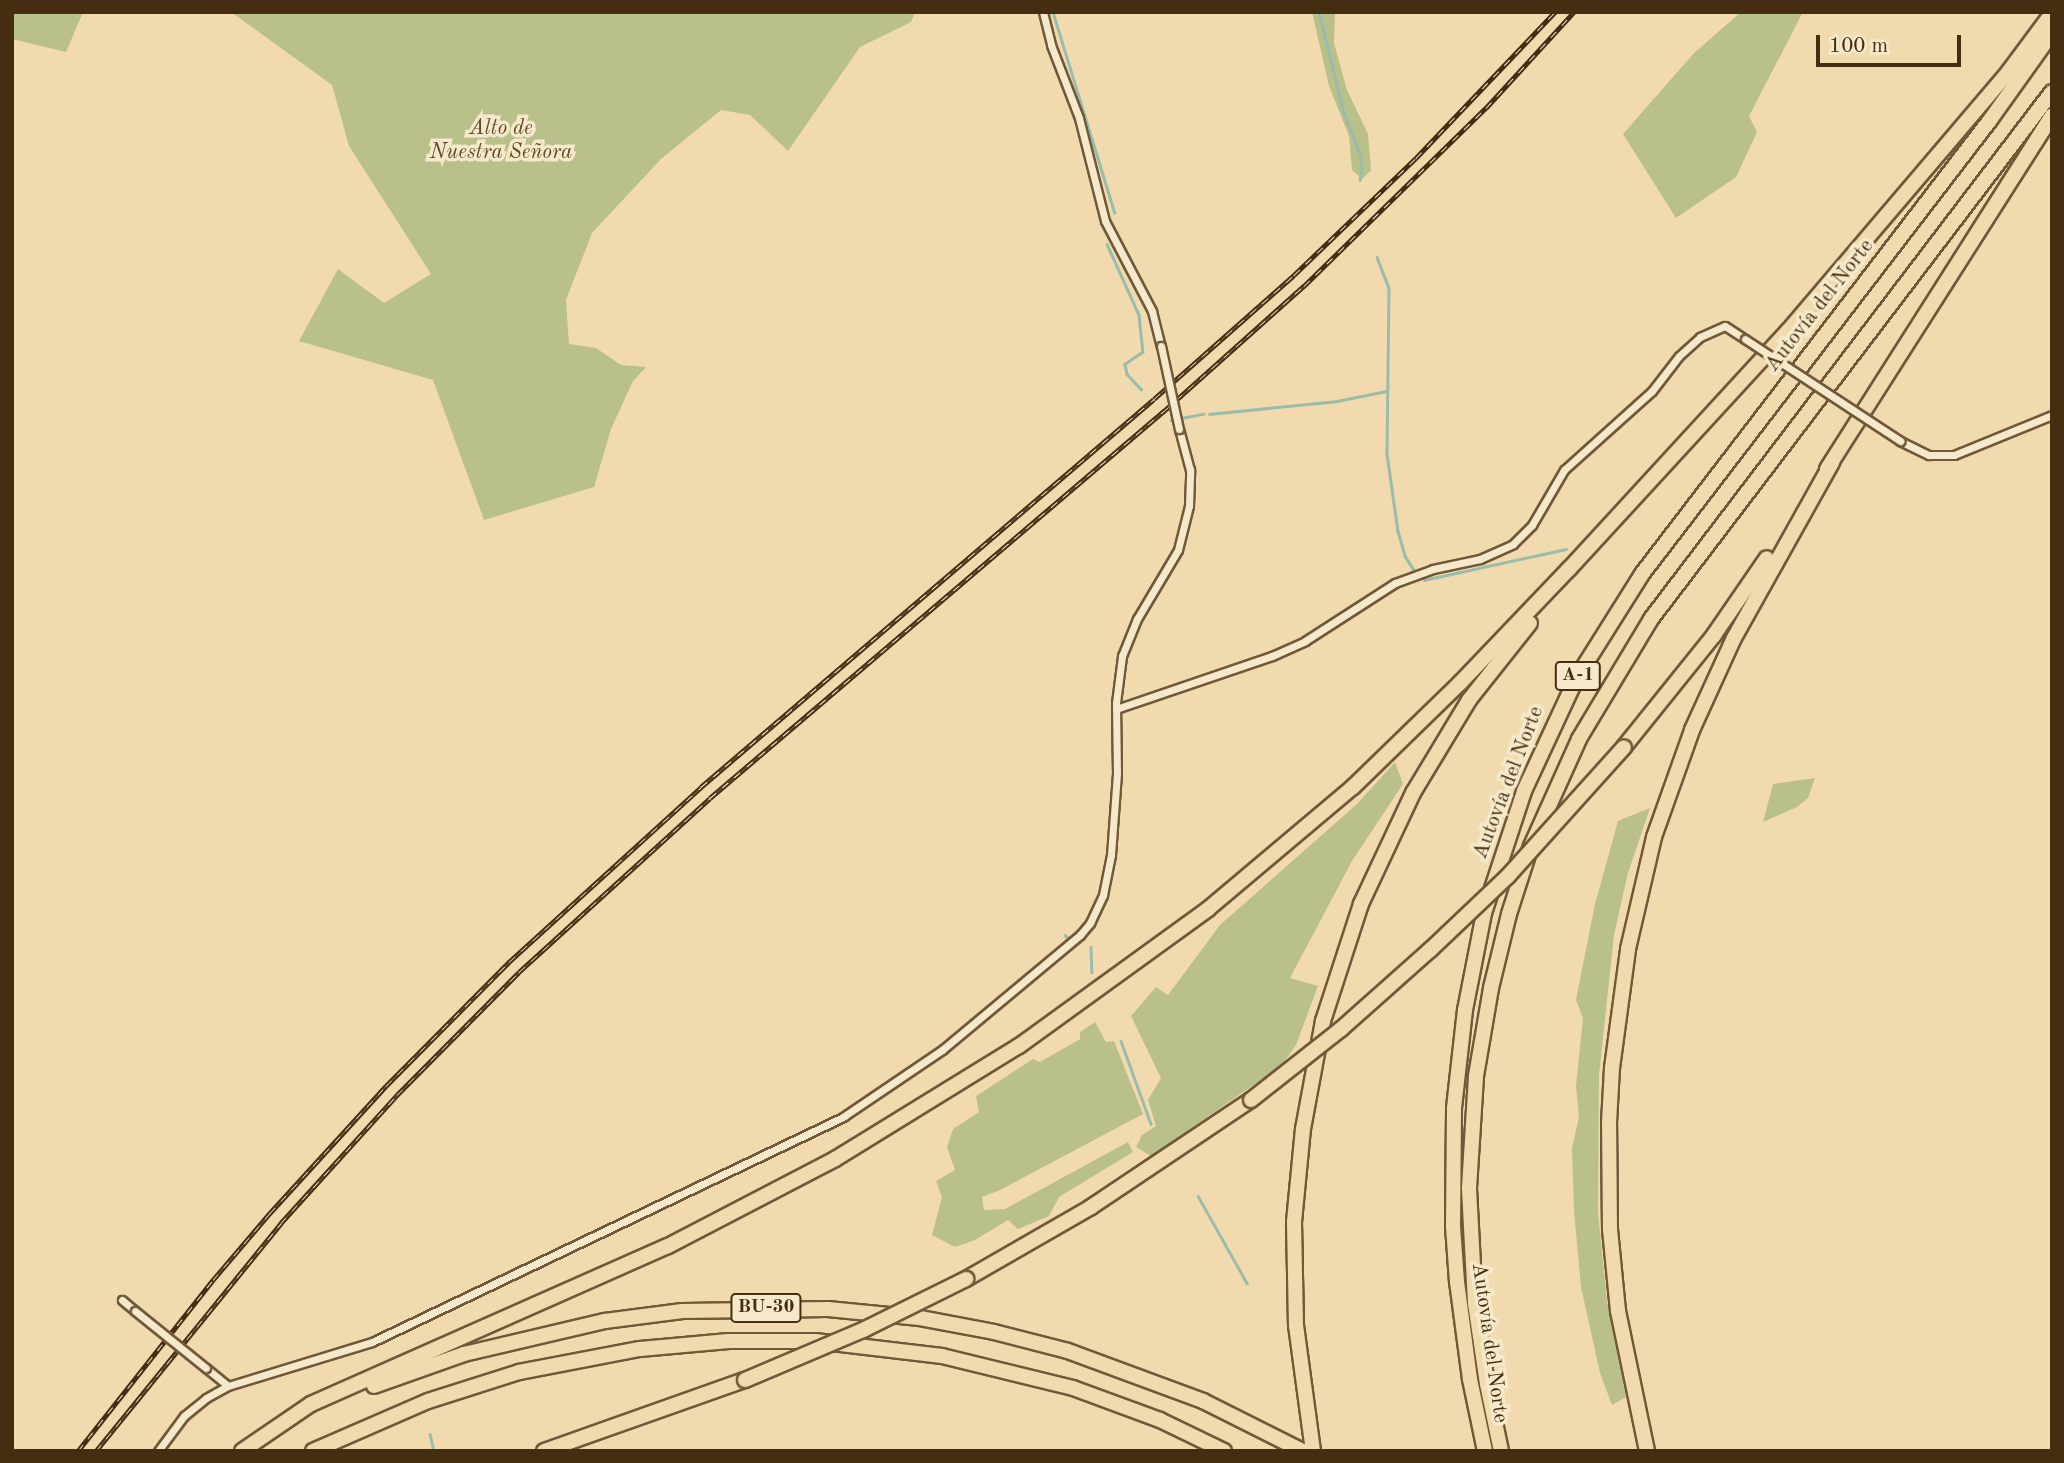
<!DOCTYPE html>
<html>
<head>
<meta charset="utf-8">
<style>
	body { margin:0 }
	#map { position:relative; width:2064px; height:1463px; overflow:hidden; background:#f1dbae; font-family:"Old Standard TT",serif }
	div>[style] { position:absolute }
	[style*='--x'] { left:calc(var(--x)*1px); top:calc(var(--y)*1px); width:calc(var(--w)*1px); rotate:calc(var(--a)*1deg) }
	.green>* { inset:0; background:#bac08a }
	.stream>* { height:2.5px; margin:-1.25px; padding:0 1.25px; transform-origin:1.25px; border-radius:1.25px; background:#9bbbab }
	.roads { filter:drop-shadow(2px 0 #705839) drop-shadow(-2px 0 #705839) drop-shadow(0 2px #705839) drop-shadow(0 -2px #705839) }
	.minor>* { height:7px; margin:-3.5px; padding:0 3.5px; transform-origin:3.5px; border-radius:3.5px; background:#f6e8ca }
	.motorway>* { height:14px; margin:-7px; padding:0 7px; transform-origin:7px; border-radius:7px; background:#f1dbae }
	.rail>* { height:5px; margin-top:-2.5px; transform-origin:0; background:repeating-linear-gradient(90deg,#f6e8ca 0 8px,#452d12 0 16px); box-sizing:border-box; border-block:2px solid #452d12 }
	.bridges { filter:drop-shadow(2px 0 #705839) drop-shadow(-2px 0 #705839) drop-shadow(0 2px #705839) drop-shadow(0 -2px #705839) }
	.minor-bridge>* { height:7px; margin:-3.5px; padding:0 3.5px; transform-origin:3.5px; border-radius:3.5px; background:#f6e8ca }
	.motorway-bridge>* { height:14px; margin:-7px; padding:0 7px; transform-origin:7px; border-radius:7px; background:#f1dbae }
	span { translate:-50% -50%; white-space:nowrap; text-align:center; line-height:1.15; -webkit-text-stroke:7px #f6e8ca; paint-order:stroke }
	.shield-label span { padding:2px 5px; background:#f6e8ca; border:2px solid; border-radius:5px; -webkit-text-stroke-width:0 }
	.shield-label { font-size:19px; color:#452d12; font-weight:700 }
	.park-label { font-size:21px; color:#5c4a2a; font-style:italic }
	.street-label { font-size:21px; color:#452d12 }
	.frame { position:absolute; inset:0; border:14px solid #452d12; pointer-events:none }
	.scale { position:absolute; left:1816px; top:35px; width:145px; height:32px; box-sizing:border-box; border:4px solid #452d12; border-top:0; padding-left:9px; font-size:21px; line-height:24px; white-space:nowrap; color:#452d12; -webkit-text-stroke:5px #f6e8ca; paint-order:stroke }
</style>
</head>
<body>
<div id="map">
	<div class="green">
		<div style="clip-path:polygon(12px 12px,83px 12px,66px 52px,12px 39px)"></div>
		<div style="clip-path:polygon(231px 12px,915px 12px,911px 22px,860px 47px,788px 151px,750px 115px,721px 110px,661px 159px,592px 233px,566px 300px,569px 344px,596px 348px,621px 365px,646px 367px,633px 381px,611px 429px,594px 487px,484px 520px,433px 380px,299px 341px,338px 269px,384px 303px,431px 274px,349px 146px,332px 85px)"></div>
		<div style="clip-path:polygon(1312px 12px,1335px 12px,1334px 43px,1347px 90px,1368px 134px,1371px 170px,1362px 179px,1352px 170px,1349px 136px,1329px 86px)"></div>
		<div style="clip-path:polygon(1741px 12px,1803px 12px,1749px 116px,1757px 132px,1736px 177px,1676px 218px,1623px 134px,1694px 53px)"></div>
		<div style="clip-path:polygon(1395px 762px,1403px 784px,1352px 861px,1290px 978px,1318px 986px,1296px 1045px,1282px 1065px,1151px 1156px,1136px 1147px,1142px 1135px,1156px 1126px,1148px 1100px,1161px 1078px,1131px 1016px,1156px 987px,1168px 995px,1220px 925px,1357px 804px)"></div>
		<div style="clip-path:polygon(1815px 778px,1808px 798px,1797px 807px,1763px 822px,1773px 784px)"></div>
		<div style="clip-path:polygon(1650px 808px,1628px 873px,1614px 935px,1599px 1075px,1598px 1212px,1607px 1302px,1626px 1397px,1612px 1405px,1600px 1373px,1581px 1287px,1574px 1211px,1572px 1148px,1579px 1117px,1576px 1086px,1583px 1018px,1576px 1000px,1595px 904px,1618px 821px)"></div>
		<div style="clip-path:polygon(1095px 1022px,1106px 1042px,1114px 1041px,1143px 1114px,1000px 1190px,982px 1197px,984px 1210px,1005px 1209px,1128px 1142px,1133px 1152px,1059px 1197px,1049px 1216px,1018px 1229px,1008px 1220px,975px 1240px,955px 1247px,932px 1235px,942px 1197px,936px 1181px,955px 1170px,947px 1147px,953px 1129px,979px 1112px,976px 1096px,1033px 1059px,1040px 1062px,1080px 1039px,1080px 1032px)"></div>
	</div>
	<div class="stream">
		<div style="--x:1053;--y:12;--w:210;--a:72.9"></div>
		<div style="--x:1319;--y:12;--w:101;--a:76.2"></div>
		<div style="--x:1343;--y:110;--w:47;--a:68.9"></div>
		<div style="--x:1360;--y:154;--w:16;--a:83"></div>
		<div style="--x:1362;--y:170;--w:10;--a:101"></div>
		<div style="--x:1107;--y:244;--w:78;--a:65.7"></div>
		<div style="--x:1139;--y:315;--w:37;--a:84"></div>
		<div style="--x:1143;--y:352;--w:22;--a:146"></div>
		<div style="--x:1125;--y:364;--w:10;--a:79"></div>
		<div style="--x:1127;--y:374;--w:21;--a:47"></div>
		<div style="--x:1377;--y:257;--w:33;--a:69"></div>
		<div style="--x:1389;--y:288;--w:166;--a:90.7"></div>
		<div style="--x:1387;--y:454;--w:78;--a:81.9"></div>
		<div style="--x:1398;--y:531;--w:26;--a:74"></div>
		<div style="--x:1405;--y:556;--w:17;--a:57"></div>
		<div style="--x:1209;--y:414;--w:129;--a:-5.8"></div>
		<div style="--x:1337;--y:401;--w:50;--a:-11.5"></div>
		<div style="--x:1171;--y:420;--w:33;--a:-11"></div>
		<div style="--x:1424;--y:580;--w:145;--a:-12.3"></div>
		<div style="--x:1065;--y:935;--w:3;--a:45"></div>
		<div style="--x:1091;--y:947;--w:25;--a:88"></div>
		<div style="--x:1121;--y:1041;--w:88;--a:70.1"></div>
		<div style="--x:1198;--y:1196;--w:100;--a:60.6"></div>
		<div style="--x:430;--y:1434;--w:17;--a:77"></div>
	</div>
	<div class="roads">
		<div class="minor">
			<div style="--x:1043;--y:12;--w:34;--a:76"></div>
			<div style="--x:1051;--y:45;--w:78;--a:69"></div>
			<div style="--x:1079;--y:118;--w:106;--a:75.8"></div>
			<div style="--x:1105;--y:221;--w:102;--a:62.4"></div>
			<div style="--x:1152;--y:311;--w:36;--a:76"></div>
			<div style="--x:1900;--y:441;--w:32;--a:26"></div>
			<div style="--x:1929;--y:455;--w:25;--a:0"></div>
			<div style="--x:1954;--y:455;--w:106;--a:-22.2"></div>
			<div style="--x:1116;--y:709;--w:165;--a:-18.8"></div>
			<div style="--x:1272;--y:656;--w:36;--a:-24"></div>
			<div style="--x:1305;--y:641;--w:107;--a:-32.8"></div>
			<div style="--x:1395;--y:583;--w:40;--a:-20.2"></div>
			<div style="--x:1433;--y:569;--w:48;--a:-12"></div>
			<div style="--x:1480;--y:559;--w:36;--a:-24"></div>
			<div style="--x:1513;--y:544;--w:27;--a:-45"></div>
			<div style="--x:1532;--y:525;--w:64;--a:-59.8"></div>
			<div style="--x:1564;--y:470;--w:118;--a:-41.9"></div>
			<div style="--x:1652;--y:391;--w:44;--a:-52.4"></div>
			<div style="--x:1679;--y:356;--w:28;--a:-42"></div>
			<div style="--x:1700;--y:337;--w:27;--a:-24"></div>
			<div style="--x:1725;--y:326;--w:24;--a:33"></div>
			<div style="--x:122;--y:1300;--w:17;--a:40"></div>
			<div style="--x:206;--y:1368;--w:28;--a:39"></div>
			<div style="--x:158;--y:1451;--w:44;--a:-53.4"></div>
			<div style="--x:184;--y:1416;--w:28;--a:-39"></div>
			<div style="--x:206;--y:1398;--w:25;--a:-29"></div>
			<div style="--x:228;--y:1386;--w:151;--a:-17"></div>
			<div style="--x:372;--y:1342;--w:522;--a:-25.53"></div>
			<div style="--x:843;--y:1117;--w:120;--a:-34.1"></div>
			<div style="--x:942;--y:1050;--w:180;--a:-39.8"></div>
			<div style="--x:1080;--y:935;--w:16;--a:-50"></div>
			<div style="--x:1090;--y:923;--w:31;--a:-65"></div>
			<div style="--x:1103;--y:895;--w:41;--a:-78.7"></div>
			<div style="--x:1111;--y:855;--w:81;--a:-85.8"></div>
			<div style="--x:1117;--y:774;--w:71;--a:-90.8"></div>
			<div style="--x:1116;--y:703;--w:47;--a:-82.7"></div>
			<div style="--x:1122;--y:656;--w:40;--a:-68"></div>
			<div style="--x:1137;--y:619;--w:80;--a:-59.3"></div>
			<div style="--x:1178;--y:550;--w:45;--a:-76"></div>
			<div style="--x:1189;--y:506;--w:36;--a:-88"></div>
			<div style="--x:1190;--y:470;--w:42;--a:-105"></div>
		</div>
		<div class="motorway">
			<div style="--x:1827;--y:469;--w:419;--a:-57.5"></div>
			<div style="--x:1624;--y:747;--w:144;--a:-51.2"></div>
			<div style="--x:1714;--y:635;--w:93;--a:-55.5"></div>
			<div style="--x:966;--y:1279;--w:144;--a:-29.9"></div>
			<div style="--x:1091;--y:1207;--w:192;--a:-33.8"></div>
			<div style="--x:374;--y:1386;--w:96;--a:-19.6"></div>
			<div style="--x:464;--y:1354;--w:145;--a:-13.2"></div>
			<div style="--x:605;--y:1321;--w:78;--a:-7.4"></div>
			<div style="--x:682;--y:1311;--w:146;--a:-0.8"></div>
			<div style="--x:828;--y:1309;--w:92;--a:5.6"></div>
			<div style="--x:920;--y:1318;--w:75;--a:10.7"></div>
			<div style="--x:994;--y:1332;--w:76;--a:14.4"></div>
			<div style="--x:1068;--y:1351;--w:144;--a:20.3"></div>
			<div style="--x:1203;--y:1401;--w:112;--a:26.6"></div>
			<div style="--x:242;--y:1451;--w:83;--a:-34.3"></div>
			<div style="--x:311;--y:1404;--w:390;--a:-23.9"></div>
			<div style="--x:668;--y:1246;--w:188;--a:-27.5"></div>
			<div style="--x:835;--y:1159;--w:216;--a:-31.6"></div>
			<div style="--x:1019;--y:1046;--w:233;--a:-35.9"></div>
			<div style="--x:1208;--y:909;--w:189;--a:-40.1"></div>
			<div style="--x:1353;--y:787;--w:149;--a:-44.2"></div>
			<div style="--x:1460;--y:683;--w:158;--a:-46.3"></div>
			<div style="--x:1569;--y:569;--w:323;--a:-47.4"></div>
			<div style="--x:1788;--y:331;--w:341;--a:-49.6"></div>
			<div style="--x:2009;--y:71;--w:72;--a:-53.4"></div>
			<div style="--x:313;--y:1451;--w:125;--a:-23.5"></div>
			<div style="--x:428;--y:1401;--w:96;--a:-17.7"></div>
			<div style="--x:519;--y:1372;--w:123;--a:-10.8"></div>
			<div style="--x:640;--y:1349;--w:89;--a:-5.1"></div>
			<div style="--x:729;--y:1341;--w:86;--a:0"></div>
			<div style="--x:815;--y:1341;--w:128;--a:6.7"></div>
			<div style="--x:942;--y:1356;--w:135;--a:13.7"></div>
			<div style="--x:1073;--y:1388;--w:93;--a:20.2"></div>
			<div style="--x:1160;--y:1420;--w:71;--a:25.8"></div>
			<div style="--x:544;--y:1451;--w:213;--a:-19.5"></div>
			<div style="--x:1313;--y:1451;--w:126;--a:-97.7"></div>
			<div style="--x:1296;--y:1326;--w:104;--a:-91.1"></div>
			<div style="--x:1294;--y:1222;--w:93;--a:-84.5"></div>
			<div style="--x:1303;--y:1129;--w:110;--a:-79.5"></div>
			<div style="--x:1323;--y:1021;--w:123;--a:-72"></div>
			<div style="--x:1361;--y:904;--w:123;--a:-64.9"></div>
			<div style="--x:1413;--y:793;--w:109;--a:-58.9"></div>
			<div style="--x:1469;--y:700;--w:98;--a:-51.6"></div>
			<div style="--x:1485;--y:1451;--w:74;--a:-101.8"></div>
			<div style="--x:1470;--y:1379;--w:98;--a:-97.6"></div>
			<div style="--x:1457;--y:1282;--w:56;--a:-94.1"></div>
			<div style="--x:1453;--y:1226;--w:118;--a:-89.5"></div>
			<div style="--x:1454;--y:1108;--w:99;--a:-83.6"></div>
			<div style="--x:1465;--y:1010;--w:99;--a:-78.9"></div>
			<div style="--x:1484;--y:913;--w:128;--a:-71.8"></div>
			<div style="--x:1524;--y:791;--w:123;--a:-65.1"></div>
			<div style="--x:1576;--y:679;--w:124;--a:-57.8"></div>
			<div style="--x:1642;--y:574;--w:572;--a:-52.53"></div>
			<div style="--x:1990;--y:120;--w:107;--a:-54.5"></div>
			<div style="--x:1501;--y:1451;--w:68;--a:-101.8"></div>
			<div style="--x:1487;--y:1384;--w:82;--a:-98.4"></div>
			<div style="--x:1475;--y:1303;--w:115;--a:-93"></div>
			<div style="--x:1469;--y:1188;--w:112;--a:-86.4"></div>
			<div style="--x:1476;--y:1076;--w:89;--a:-80.3"></div>
			<div style="--x:1491;--y:988;--w:76;--a:-76.3"></div>
			<div style="--x:1509;--y:914;--w:71;--a:-72.1"></div>
			<div style="--x:1531;--y:846;--w:117;--a:-65.8"></div>
			<div style="--x:1579;--y:739;--w:140;--a:-59"></div>
			<div style="--x:1651;--y:619;--w:662;--a:-52.73"></div>
			<div style="--x:1647;--y:1451;--w:143;--a:-101.7"></div>
			<div style="--x:1618;--y:1311;--w:81;--a:-95.6"></div>
			<div style="--x:1610;--y:1230;--w:107;--a:-90.5"></div>
			<div style="--x:1609;--y:1123;--w:55;--a:-86.9"></div>
			<div style="--x:1612;--y:1068;--w:120;--a:-82.3"></div>
			<div style="--x:1628;--y:949;--w:115;--a:-76.9"></div>
			<div style="--x:1654;--y:837;--w:114;--a:-70.4"></div>
			<div style="--x:1692;--y:730;--w:101;--a:-65.5"></div>
			<div style="--x:1734;--y:638;--w:201;--a:-60.8"></div>
		</div>
	</div>
	<div class="rail">
		<div style="--x:78;--y:1451;--w:218;--a:-51.7"></div>
		<div style="--x:213;--y:1280;--w:88;--a:-49.6"></div>
		<div style="--x:270;--y:1213;--w:172;--a:-47.6"></div>
		<div style="--x:386;--y:1086;--w:175;--a:-45.2"></div>
		<div style="--x:509;--y:962;--w:260;--a:-42.3"></div>
		<div style="--x:701;--y:787;--w:596;--a:-40.58"></div>
		<div style="--x:1154;--y:399;--w:187;--a:-41.5"></div>
		<div style="--x:1294;--y:275;--w:169;--a:-43.8"></div>
		<div style="--x:1416;--y:158;--w:202;--a:-46.4"></div>
		<div style="--x:96;--y:1451;--w:294;--a:-50.9"></div>
		<div style="--x:281;--y:1223;--w:173;--a:-47.8"></div>
		<div style="--x:397;--y:1095;--w:173;--a:-45.2"></div>
		<div style="--x:519;--y:972;--w:258;--a:-42.3"></div>
		<div style="--x:710;--y:798;--w:597;--a:-40.45"></div>
		<div style="--x:1164;--y:411;--w:188;--a:-41.8"></div>
		<div style="--x:1304;--y:286;--w:255;--a:-44.4"></div>
		<div style="--x:1486;--y:108;--w:130;--a:-47.5"></div>
	</div>
	<div class="bridges">
		<div class="minor-bridge">
			<div style="--x:1745;--y:339;--w:186;--a:33.3"></div>
			<div style="--x:1161;--y:346;--w:85;--a:77.8"></div>
			<div style="--x:135;--y:1311;--w:91;--a:38.8"></div>
		</div>
		<div class="motorway-bridge">
			<div style="--x:1251;--y:1100;--w:115;--a:-38.3"></div>
			<div style="--x:1341;--y:1029;--w:119;--a:-41.6"></div>
			<div style="--x:1430;--y:950;--w:108;--a:-43.5"></div>
			<div style="--x:1508;--y:876;--w:173;--a:-48"></div>
			<div style="--x:745;--y:1380;--w:130;--a:-23"></div>
			<div style="--x:865;--y:1329;--w:113;--a:-26.3"></div>
		</div>
	</div>
	<div class="shield-label">
		<span style="left:1578px;top:676px">A-1</span>
		<span style="left:766px;top:1308px">BU-30</span>
	</div>
	<div class="park-label">
		<span style="left:501px;top:141px">Alto de<br>Nuestra Señora</span>
	</div>
	<div class="street-label">
		<span style="left:1820px;top:306px;rotate:-52deg">Autovía del Norte</span>
		<span style="left:1509px;top:783px;rotate:-69deg">Autovía del Norte</span>
		<span style="left:1489px;top:1343px;rotate:82deg">Autovía del Norte</span>
	</div>
	<div class="frame"></div>
	<div class="scale">100 m</div>
</div>
</body>
</html>
